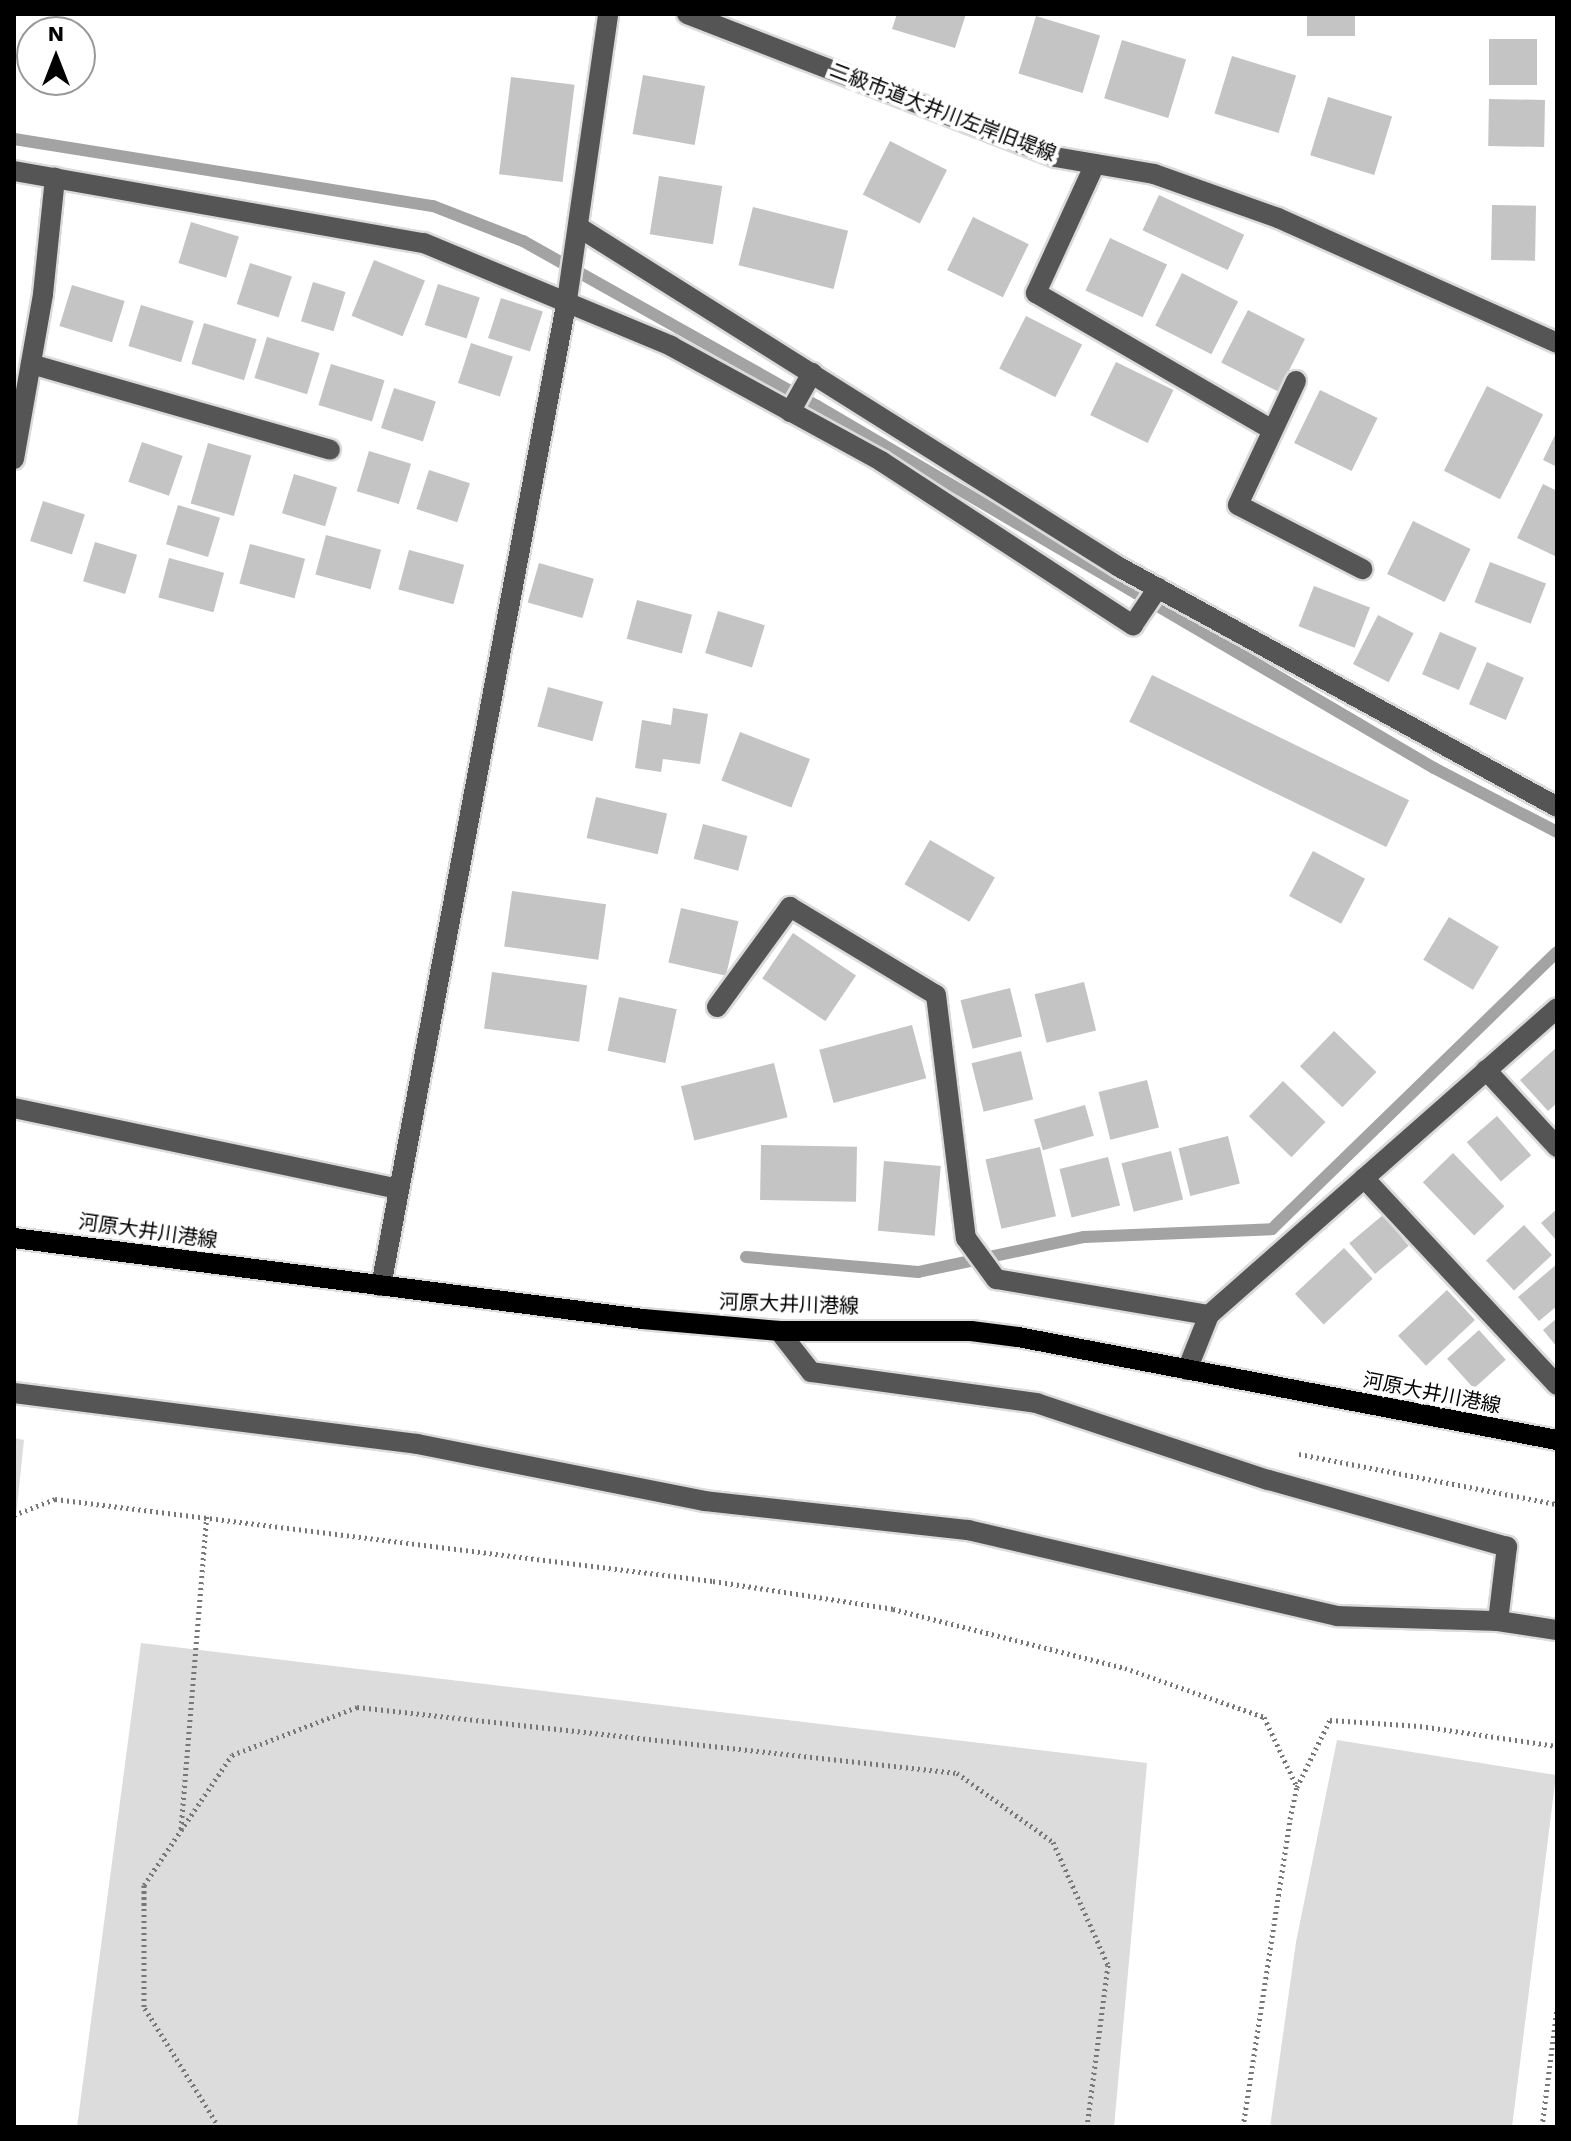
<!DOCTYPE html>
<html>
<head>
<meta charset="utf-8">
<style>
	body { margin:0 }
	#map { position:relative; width:1571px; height:2141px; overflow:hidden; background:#fff; font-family:"Work Sans","Noto Sans JP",sans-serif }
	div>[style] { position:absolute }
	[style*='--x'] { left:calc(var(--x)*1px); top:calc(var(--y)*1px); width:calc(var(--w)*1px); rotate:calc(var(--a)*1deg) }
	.green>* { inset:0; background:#dcdcdc }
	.stream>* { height:12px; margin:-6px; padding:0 6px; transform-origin:6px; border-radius:6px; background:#a3a3a3 }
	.building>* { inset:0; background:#c4c4c4; transform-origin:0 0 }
	.path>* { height:5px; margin-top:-2.5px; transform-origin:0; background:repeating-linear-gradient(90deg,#777 0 2px,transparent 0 6px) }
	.roads { filter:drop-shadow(2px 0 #dbdbdb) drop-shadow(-2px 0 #dbdbdb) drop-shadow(0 2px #dbdbdb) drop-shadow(0 -2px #dbdbdb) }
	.minor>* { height:20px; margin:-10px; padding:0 10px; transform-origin:10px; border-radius:10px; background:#555 }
	.major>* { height:20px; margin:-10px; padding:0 10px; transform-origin:10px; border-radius:10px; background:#000 }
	span { translate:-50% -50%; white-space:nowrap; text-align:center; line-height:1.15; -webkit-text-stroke:8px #fff; paint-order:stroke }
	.street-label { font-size:20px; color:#000 }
	.frame { position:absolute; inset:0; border:16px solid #000; pointer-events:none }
	.north { position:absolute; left:16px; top:16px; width:80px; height:80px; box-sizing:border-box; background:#fff; border:2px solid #999; border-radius:50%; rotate:0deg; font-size:22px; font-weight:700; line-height:32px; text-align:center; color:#000 }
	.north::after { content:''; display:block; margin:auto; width:28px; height:36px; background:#000; clip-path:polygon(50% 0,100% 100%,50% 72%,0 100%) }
</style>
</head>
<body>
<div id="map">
	<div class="green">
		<div style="clip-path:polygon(14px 1438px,24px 1440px,14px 1535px)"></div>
		<div style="clip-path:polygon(141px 1643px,1147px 1763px,1114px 2127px,77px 2127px)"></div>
		<div style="clip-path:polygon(1337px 1740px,1556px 1775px,1512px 2127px,1270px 2127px,1296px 1942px)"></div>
	</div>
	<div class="stream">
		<div style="--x:14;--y:139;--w:424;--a:9.1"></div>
		<div style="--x:433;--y:206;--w:97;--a:21.3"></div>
		<div style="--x:523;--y:241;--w:337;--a:29.3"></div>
		<div style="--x:817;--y:406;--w:715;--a:30.4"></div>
		<div style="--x:1434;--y:768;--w:139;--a:27.5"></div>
		<div style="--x:746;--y:1257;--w:173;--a:5"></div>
		<div style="--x:918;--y:1272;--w:170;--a:-11.9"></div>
		<div style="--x:1084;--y:1237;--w:188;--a:-2.4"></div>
		<div style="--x:1272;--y:1229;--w:397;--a:-44.2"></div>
	</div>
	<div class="building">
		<div style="clip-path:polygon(897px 14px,966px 14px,955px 48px,892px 29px)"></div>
		<div style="left:1307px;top:14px;width:48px;height:22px"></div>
		<div style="left:1036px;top:16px;width:67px;height:60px;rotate:17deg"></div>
		<div style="left:1489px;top:39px;width:48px;height:46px"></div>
		<div style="left:1122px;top:40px;width:67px;height:61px;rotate:17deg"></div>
		<div style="left:1232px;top:56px;width:67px;height:60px;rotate:17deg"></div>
		<div style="left:643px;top:75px;width:63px;height:60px;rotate:10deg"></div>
		<div style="left:511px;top:77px;width:64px;height:98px;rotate:7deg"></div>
		<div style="left:1328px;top:97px;width:67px;height:61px;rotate:17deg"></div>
		<div style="left:1489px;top:99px;width:56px;height:47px;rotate:1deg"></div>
		<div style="left:890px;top:141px;width:64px;height:60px;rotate:27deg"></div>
		<div style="left:659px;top:176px;width:64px;height:59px;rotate:9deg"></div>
		<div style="left:1159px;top:195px;width:94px;height:39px;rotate:25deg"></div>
		<div style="left:1492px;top:205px;width:44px;height:55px;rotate:1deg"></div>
		<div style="left:753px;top:207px;width:98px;height:60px;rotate:14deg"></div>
		<div style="left:973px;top:217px;width:62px;height:59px;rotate:26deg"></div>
		<div style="left:191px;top:222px;width:50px;height:43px;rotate:17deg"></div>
		<div style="left:1110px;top:238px;width:63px;height:58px;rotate:25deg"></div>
		<div style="left:374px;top:260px;width:55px;height:60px;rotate:22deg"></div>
		<div style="left:250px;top:263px;width:44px;height:43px;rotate:18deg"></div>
		<div style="left:1182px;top:273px;width:63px;height:59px;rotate:27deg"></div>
		<div style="left:313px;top:282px;width:34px;height:41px;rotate:17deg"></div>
		<div style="left:438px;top:284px;width:44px;height:43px;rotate:18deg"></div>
		<div style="left:72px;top:285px;width:55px;height:43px;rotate:17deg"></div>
		<div style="left:501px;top:298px;width:44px;height:42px;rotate:18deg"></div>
		<div style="left:141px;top:305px;width:55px;height:43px;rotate:17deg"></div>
		<div style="left:1248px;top:310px;width:64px;height:59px;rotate:27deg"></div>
		<div style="left:1026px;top:316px;width:63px;height:59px;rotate:27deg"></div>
		<div style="left:204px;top:323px;width:55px;height:43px;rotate:17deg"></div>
		<div style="left:267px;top:337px;width:55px;height:43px;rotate:17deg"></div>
		<div style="left:471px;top:343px;width:44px;height:42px;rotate:18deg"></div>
		<div style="left:1116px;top:362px;width:64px;height:59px;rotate:26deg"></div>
		<div style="left:331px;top:364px;width:56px;height:43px;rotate:17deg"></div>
		<div style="left:1487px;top:386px;width:63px;height:95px;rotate:27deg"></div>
		<div style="left:394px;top:388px;width:44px;height:42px;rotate:18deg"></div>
		<div style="left:1320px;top:390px;width:64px;height:59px;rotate:26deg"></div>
		<div style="clip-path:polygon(1557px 431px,1557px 467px,1543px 460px)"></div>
		<div style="left:142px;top:442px;width:43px;height:42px;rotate:19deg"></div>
		<div style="left:208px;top:443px;width:45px;height:63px;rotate:16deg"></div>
		<div style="left:369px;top:451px;width:44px;height:42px;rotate:17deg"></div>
		<div style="left:429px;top:470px;width:43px;height:41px;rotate:18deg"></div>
		<div style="left:294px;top:474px;width:45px;height:41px;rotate:17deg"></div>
		<div style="clip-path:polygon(1543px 484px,1557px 491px,1557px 557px,1517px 538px)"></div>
		<div style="left:43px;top:501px;width:44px;height:42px;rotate:18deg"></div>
		<div style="left:178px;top:505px;width:44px;height:41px;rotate:17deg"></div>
		<div style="left:1413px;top:521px;width:64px;height:59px;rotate:26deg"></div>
		<div style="left:326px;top:535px;width:57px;height:41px;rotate:15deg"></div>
		<div style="left:95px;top:542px;width:44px;height:41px;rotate:17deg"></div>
		<div style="left:250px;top:544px;width:57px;height:41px;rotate:15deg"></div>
		<div style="left:409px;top:550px;width:57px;height:41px;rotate:15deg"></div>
		<div style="left:169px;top:558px;width:57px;height:41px;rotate:15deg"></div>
		<div style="left:1490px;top:562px;width:60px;height:43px;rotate:21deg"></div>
		<div style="left:539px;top:563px;width:57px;height:41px;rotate:16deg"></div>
		<div style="left:1314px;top:586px;width:60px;height:43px;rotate:21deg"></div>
		<div style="left:637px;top:600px;width:57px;height:40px;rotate:15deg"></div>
		<div style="left:718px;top:611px;width:49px;height:44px;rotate:17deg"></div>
		<div style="left:1378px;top:615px;width:40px;height:55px;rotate:27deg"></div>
		<div style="left:1440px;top:632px;width:40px;height:46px;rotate:23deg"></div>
		<div style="left:1487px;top:662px;width:40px;height:46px;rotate:23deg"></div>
		<div style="left:1152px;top:675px;width:286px;height:52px;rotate:26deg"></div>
		<div style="left:548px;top:687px;width:57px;height:41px;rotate:15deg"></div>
		<div style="clip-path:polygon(673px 708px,708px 714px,700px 764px,663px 759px,661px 772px,635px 768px,642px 720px,671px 725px)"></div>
		<div style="left:740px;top:732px;width:75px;height:52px;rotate:21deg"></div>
		<div style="left:596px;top:797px;width:73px;height:42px;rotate:13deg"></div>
		<div style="left:703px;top:824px;width:46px;height:36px;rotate:15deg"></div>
		<div style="left:930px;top:840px;width:75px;height:51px;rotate:30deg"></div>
		<div style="left:1313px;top:851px;width:59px;height:51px;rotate:28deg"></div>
		<div style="left:512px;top:891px;width:95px;height:56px;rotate:8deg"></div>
		<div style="left:681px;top:908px;width:59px;height:56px;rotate:13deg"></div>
		<div style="left:1449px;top:917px;width:58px;height:50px;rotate:31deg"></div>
		<div style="left:793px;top:933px;width:76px;height:55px;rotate:34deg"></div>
		<div style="left:492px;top:972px;width:96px;height:57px;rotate:8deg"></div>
		<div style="left:1084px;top:982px;width:50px;height:51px;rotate:76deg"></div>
		<div style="left:1010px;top:988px;width:50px;height:51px;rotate:76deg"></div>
		<div style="left:619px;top:997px;width:59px;height:55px;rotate:12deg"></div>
		<div style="left:912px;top:1025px;width:55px;height:96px;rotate:75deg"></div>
		<div style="left:1334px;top:1031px;width:59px;height:49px;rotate:44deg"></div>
		<div style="clip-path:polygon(1557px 1047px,1557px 1103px,1548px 1111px,1520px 1080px)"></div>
		<div style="left:1021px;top:1051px;width:50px;height:51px;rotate:76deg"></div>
		<div style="left:774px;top:1063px;width:56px;height:96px;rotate:76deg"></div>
		<div style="left:1147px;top:1080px;width:49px;height:50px;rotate:76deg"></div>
		<div style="left:1283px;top:1081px;width:59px;height:49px;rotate:44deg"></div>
		<div style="left:1085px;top:1105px;width:32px;height:53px;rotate:74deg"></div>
		<div style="left:1497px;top:1116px;width:52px;height:40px;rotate:49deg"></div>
		<div style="left:1228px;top:1136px;width:49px;height:51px;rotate:76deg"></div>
		<div style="left:761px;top:1145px;width:96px;height:55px;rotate:1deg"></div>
		<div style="left:1040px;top:1147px;width:71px;height:56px;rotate:77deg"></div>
		<div style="left:1171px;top:1151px;width:50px;height:51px;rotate:76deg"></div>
		<div style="left:1453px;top:1153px;width:74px;height:42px;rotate:46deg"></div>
		<div style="left:1108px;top:1157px;width:50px;height:50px;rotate:76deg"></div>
		<div style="left:884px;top:1161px;width:57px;height:70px;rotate:5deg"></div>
		<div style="clip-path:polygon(1557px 1209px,1557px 1241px,1541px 1223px)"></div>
		<div style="left:1383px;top:1215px;width:40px;height:44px;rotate:50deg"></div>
		<div style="left:1524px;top:1225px;width:41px;height:52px;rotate:47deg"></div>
		<div style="left:1344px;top:1248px;width:42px;height:67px;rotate:47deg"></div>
		<div style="clip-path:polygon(1557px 1264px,1557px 1306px,1539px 1321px,1518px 1297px)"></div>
		<div style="left:1447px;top:1290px;width:41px;height:67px;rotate:47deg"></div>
		<div style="clip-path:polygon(1557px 1318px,1557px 1347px,1543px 1330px)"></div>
		<div style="left:1479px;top:1330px;width:40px;height:43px;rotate:48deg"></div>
	</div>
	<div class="path">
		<div style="--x:1299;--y:1454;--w:263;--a:11"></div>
		<div style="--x:14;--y:1515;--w:44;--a:-21.3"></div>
		<div style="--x:55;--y:1499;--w:663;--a:7.1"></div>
		<div style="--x:713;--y:1581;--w:182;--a:8.8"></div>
		<div style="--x:893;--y:1609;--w:239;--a:14.3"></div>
		<div style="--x:1125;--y:1668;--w:147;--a:19.4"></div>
		<div style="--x:1264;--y:1717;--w:77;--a:64.8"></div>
		<div style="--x:181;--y:1829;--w:315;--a:-85.3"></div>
		<div style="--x:219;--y:2127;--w:142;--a:-122"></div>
		<div style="--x:144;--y:2007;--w:122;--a:-90"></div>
		<div style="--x:144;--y:1885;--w:157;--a:-55.9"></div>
		<div style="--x:232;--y:1755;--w:134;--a:-21"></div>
		<div style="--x:357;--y:1707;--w:604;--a:6.28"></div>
		<div style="--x:957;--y:1773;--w:118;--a:35.7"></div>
		<div style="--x:1053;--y:1842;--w:135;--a:65.9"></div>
		<div style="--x:1108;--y:1965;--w:163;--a:97.4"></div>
		<div style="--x:1243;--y:2127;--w:312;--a:-81.3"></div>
		<div style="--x:1290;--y:1819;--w:33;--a:-78"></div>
		<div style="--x:1297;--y:1787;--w:75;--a:-63.8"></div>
		<div style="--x:1330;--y:1720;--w:90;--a:3.8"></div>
		<div style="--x:1420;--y:1726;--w:138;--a:8.3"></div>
		<div style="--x:1542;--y:2127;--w:120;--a:-82.8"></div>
	</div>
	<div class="roads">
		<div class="minor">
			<div style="--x:687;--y:14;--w:395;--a:21.2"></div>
			<div style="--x:1055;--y:157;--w:100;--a:9.7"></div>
			<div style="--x:1154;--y:174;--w:132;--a:19.5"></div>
			<div style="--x:1278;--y:218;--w:306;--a:24.1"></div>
			<div style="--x:1095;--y:164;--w:142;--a:114.6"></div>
			<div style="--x:1036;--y:293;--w:272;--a:30.1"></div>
			<div style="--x:14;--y:171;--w:416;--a:10"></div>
			<div style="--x:424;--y:243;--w:268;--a:22.6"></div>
			<div style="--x:671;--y:346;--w:239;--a:28.7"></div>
			<div style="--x:881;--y:461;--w:301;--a:33.1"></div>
			<div style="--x:1133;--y:625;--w:45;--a:-56"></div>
			<div style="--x:580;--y:228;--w:637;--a:32.17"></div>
			<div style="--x:1119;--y:567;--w:499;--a:28.7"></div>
			<div style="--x:31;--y:364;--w:311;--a:16"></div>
			<div style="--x:1296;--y:381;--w:137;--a:115.1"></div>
			<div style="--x:1238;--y:505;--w:140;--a:27.3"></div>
			<div style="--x:790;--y:412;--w:45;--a:-60.6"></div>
			<div style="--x:14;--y:459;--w:168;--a:-80"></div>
			<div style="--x:43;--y:294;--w:117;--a:-84.1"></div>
			<div style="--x:717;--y:1007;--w:124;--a:-53.9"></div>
			<div style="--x:790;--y:907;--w:170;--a:31.1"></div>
			<div style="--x:936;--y:995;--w:245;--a:83"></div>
			<div style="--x:966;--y:1238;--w:51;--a:53.8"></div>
			<div style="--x:996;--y:1279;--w:216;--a:9.6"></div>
			<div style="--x:1486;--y:1070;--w:105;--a:47.3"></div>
			<div style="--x:14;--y:1108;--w:392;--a:11.9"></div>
			<div style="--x:1364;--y:1178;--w:283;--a:47"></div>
			<div style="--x:381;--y:1286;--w:1003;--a:-79.32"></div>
			<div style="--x:567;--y:300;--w:289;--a:-81.8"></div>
			<div style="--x:1187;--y:1370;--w:59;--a:-68.2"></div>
			<div style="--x:1209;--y:1315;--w:464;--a:-41.4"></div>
			<div style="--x:14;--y:1393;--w:406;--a:7.2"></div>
			<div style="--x:417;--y:1444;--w:293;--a:11.2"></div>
			<div style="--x:704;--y:1501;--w:266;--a:6.3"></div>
			<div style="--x:968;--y:1530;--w:379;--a:13.1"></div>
			<div style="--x:1337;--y:1616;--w:161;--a:1.8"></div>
			<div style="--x:1498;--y:1621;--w:75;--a:-83.1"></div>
			<div style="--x:1507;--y:1547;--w:248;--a:-164.3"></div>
			<div style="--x:1268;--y:1480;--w:243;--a:-161.6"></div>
			<div style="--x:1037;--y:1403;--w:228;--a:-172.2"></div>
			<div style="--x:811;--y:1372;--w:52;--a:-128"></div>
			<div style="--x:1498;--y:1621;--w:60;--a:8.7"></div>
		</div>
		<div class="major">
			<div style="--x:14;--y:1238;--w:634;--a:7.34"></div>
			<div style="--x:643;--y:1319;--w:137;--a:5"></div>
			<div style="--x:779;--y:1331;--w:192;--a:0"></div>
			<div style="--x:971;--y:1331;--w:47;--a:7.3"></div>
			<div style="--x:1018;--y:1337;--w:549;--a:10.82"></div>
		</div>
	</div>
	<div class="street-label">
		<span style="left:943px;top:112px;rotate:21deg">二級市道大井川左岸旧堤線</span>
		<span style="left:148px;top:1231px;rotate:8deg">河原大井川港線</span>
		<span style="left:789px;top:1304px;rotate:2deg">河原大井川港線</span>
		<span style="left:1432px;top:1393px;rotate:11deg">河原大井川港線</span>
	</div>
	<div class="frame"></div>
	<div class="north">N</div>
</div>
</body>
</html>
